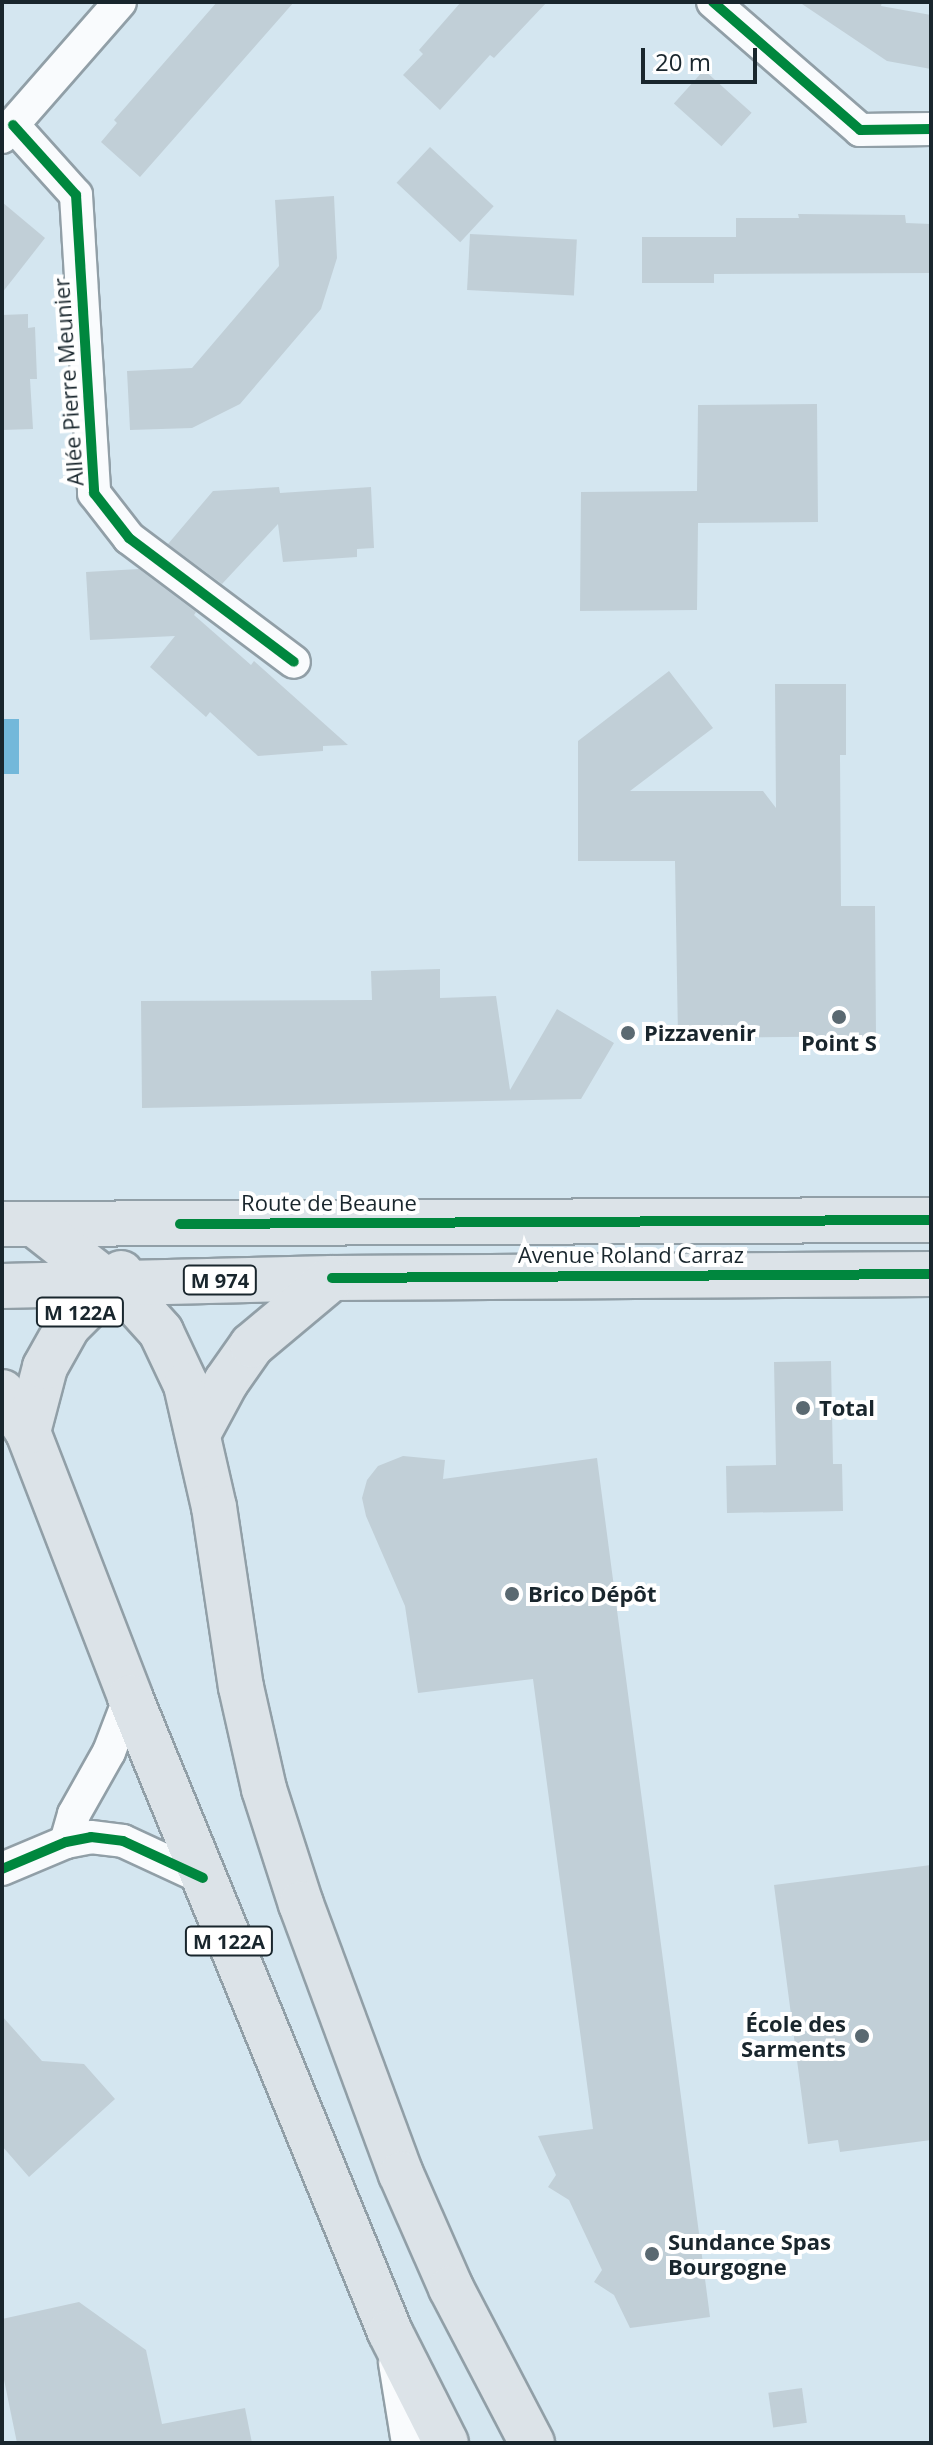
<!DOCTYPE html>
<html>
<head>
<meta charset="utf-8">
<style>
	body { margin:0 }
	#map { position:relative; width:933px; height:2445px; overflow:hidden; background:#d4e6f0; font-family:"Open Sans",sans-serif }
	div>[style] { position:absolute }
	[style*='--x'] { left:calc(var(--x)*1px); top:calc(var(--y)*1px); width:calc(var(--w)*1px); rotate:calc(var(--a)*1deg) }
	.water>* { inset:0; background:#73b8da; transform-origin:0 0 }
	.building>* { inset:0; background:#c1cfd7; transform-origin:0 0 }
	.roads { filter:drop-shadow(2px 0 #919fa7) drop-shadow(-2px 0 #919fa7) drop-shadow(0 2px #919fa7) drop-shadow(0 -2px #919fa7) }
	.minor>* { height:32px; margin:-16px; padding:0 16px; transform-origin:16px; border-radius:16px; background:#f9fbfd }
	.primary>* { height:44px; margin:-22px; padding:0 22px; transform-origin:22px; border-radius:22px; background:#dce3e8 }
	.cycleway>* { height:10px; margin:-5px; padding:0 5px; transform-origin:5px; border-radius:5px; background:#00873e }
	.dots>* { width:22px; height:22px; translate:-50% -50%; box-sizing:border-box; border:4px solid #fff; border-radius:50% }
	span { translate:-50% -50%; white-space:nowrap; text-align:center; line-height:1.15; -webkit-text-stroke:8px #fff; paint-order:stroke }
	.shield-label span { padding:2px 6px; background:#fff; border:2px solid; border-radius:6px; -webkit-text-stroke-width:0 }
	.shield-label { font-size:20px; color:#19262d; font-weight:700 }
	.street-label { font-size:22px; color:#19262d }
	.poi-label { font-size:22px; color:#19262d; font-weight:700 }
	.left { translate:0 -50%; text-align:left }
	.right { translate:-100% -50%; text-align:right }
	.frame { position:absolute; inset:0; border:4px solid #19262d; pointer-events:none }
	.scale { position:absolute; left:641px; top:48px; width:116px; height:36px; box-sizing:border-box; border:4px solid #19262d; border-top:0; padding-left:10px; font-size:24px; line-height:28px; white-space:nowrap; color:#19262d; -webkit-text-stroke:6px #fff; paint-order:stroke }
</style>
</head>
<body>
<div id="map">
	<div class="water">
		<div style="left:2px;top:719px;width:17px;height:55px"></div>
	</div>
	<div class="building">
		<div style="clip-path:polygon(217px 2px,294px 2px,140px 177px,101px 142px,117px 123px,114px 120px)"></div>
		<div style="clip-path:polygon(461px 2px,547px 2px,494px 58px,490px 55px,440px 110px,403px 75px,423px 54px,419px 50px)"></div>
		<div style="clip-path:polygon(799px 2px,882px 2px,881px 6px,931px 15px,931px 69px,887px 61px)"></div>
		<div style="left:704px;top:70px;width:64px;height:45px;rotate:42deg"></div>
		<div style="left:430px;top:147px;width:87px;height:49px;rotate:43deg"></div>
		<div style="clip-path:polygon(334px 196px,337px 258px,321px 309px,240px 404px,192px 428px,130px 430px,127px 371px,192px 368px,279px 266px,275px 200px)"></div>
		<div style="clip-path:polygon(2px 202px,45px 238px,2px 293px)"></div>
		<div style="clip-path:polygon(798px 214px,905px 215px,906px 223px,931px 224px,931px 273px,714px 274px,714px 283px,642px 283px,642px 237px,736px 237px,736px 218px,799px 218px)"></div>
		<div style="left:470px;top:234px;width:107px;height:56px;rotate:3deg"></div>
		<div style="clip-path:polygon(28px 314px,28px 328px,35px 327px,37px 379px,30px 379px,33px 429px,2px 430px,2px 315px)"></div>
		<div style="clip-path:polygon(817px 404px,818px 522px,698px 523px,697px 610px,580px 611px,581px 492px,697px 491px,698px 405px)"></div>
		<div style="clip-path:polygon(279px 487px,280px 493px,371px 487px,374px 548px,357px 549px,357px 557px,283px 562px,278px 524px,222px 584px,168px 544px,213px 491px)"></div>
		<div style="clip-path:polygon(139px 569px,196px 612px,194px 615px,251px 665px,254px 661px,348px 745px,323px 746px,323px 751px,258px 756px,210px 712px,206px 717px,150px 667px,175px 636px,90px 640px,86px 572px)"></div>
		<div style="clip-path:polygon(669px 671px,713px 728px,630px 791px,763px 791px,776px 808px,775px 684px,846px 684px,846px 755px,840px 755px,841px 906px,875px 906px,876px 1036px,678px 1038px,675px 861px,578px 861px,578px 741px)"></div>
		<div style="clip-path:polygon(440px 969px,440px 998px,496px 996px,510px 1090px,557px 1009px,614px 1043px,581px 1099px,142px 1108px,141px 1001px,372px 1000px,371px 971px)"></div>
		<div style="clip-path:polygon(831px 1361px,833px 1464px,842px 1464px,843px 1511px,727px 1513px,726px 1466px,776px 1465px,774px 1362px)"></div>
		<div style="clip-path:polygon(403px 1456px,445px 1460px,443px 1479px,597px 1458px,710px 2317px,630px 2328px,614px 2295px,594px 2282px,602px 2270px,569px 2200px,548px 2187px,556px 2175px,538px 2136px,593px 2129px,533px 1679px,418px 1693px,405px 1606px,366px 1516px,362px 1498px,367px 1480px,378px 1466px)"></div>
		<div style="clip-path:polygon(931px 1865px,931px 2140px,840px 2152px,838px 2140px,808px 2144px,774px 1885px)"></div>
		<div style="clip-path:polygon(2px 2016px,42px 2061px,84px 2064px,115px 2099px,29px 2177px,2px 2146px)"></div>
		<div style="clip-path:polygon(79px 2302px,146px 2350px,162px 2424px,245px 2408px,252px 2443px,17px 2443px,2px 2370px,2px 2319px)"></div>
		<div style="left:802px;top:2388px;width:35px;height:34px;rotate:82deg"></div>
	</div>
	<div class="roads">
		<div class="minor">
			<div style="--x:713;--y:2;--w:195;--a:41"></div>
			<div style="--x:860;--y:130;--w:71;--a:-0.8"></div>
			<div style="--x:13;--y:125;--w:94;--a:48"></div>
			<div style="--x:76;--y:195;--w:299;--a:86.5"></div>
			<div style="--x:94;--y:493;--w:57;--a:52.1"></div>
			<div style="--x:129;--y:538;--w:206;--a:36.9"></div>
			<div style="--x:2;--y:137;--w:179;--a:-48.8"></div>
			<div style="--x:66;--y:1842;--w:29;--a:-74"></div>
			<div style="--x:74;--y:1814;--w:71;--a:-60.6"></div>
			<div style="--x:109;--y:1752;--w:59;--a:-69.1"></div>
			<div style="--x:2;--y:1869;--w:69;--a:-22.9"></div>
			<div style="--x:66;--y:1842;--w:25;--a:-11"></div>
			<div style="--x:91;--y:1837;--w:32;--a:7"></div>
			<div style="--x:123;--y:1841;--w:88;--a:24.8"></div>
			<div style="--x:395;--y:2363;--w:81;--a:80.8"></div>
		</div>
		<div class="primary">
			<div style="--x:2;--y:1224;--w:929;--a:-0.25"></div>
			<div style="--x:34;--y:1224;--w:131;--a:38.2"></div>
			<div style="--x:137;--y:1305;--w:36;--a:48"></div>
			<div style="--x:161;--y:1332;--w:59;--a:64.7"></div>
			<div style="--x:186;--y:1385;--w:125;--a:77.1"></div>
			<div style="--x:214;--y:1507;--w:182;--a:81.5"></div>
			<div style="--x:241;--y:1687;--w:105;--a:77.3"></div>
			<div style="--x:264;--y:1789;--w:121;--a:72.2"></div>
			<div style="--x:301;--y:1904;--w:288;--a:69.7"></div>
			<div style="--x:401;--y:2174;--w:124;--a:66.3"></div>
			<div style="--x:451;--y:2288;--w:175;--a:62.4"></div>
			<div style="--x:2;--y:1286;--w:330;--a:-1.4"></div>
			<div style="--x:332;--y:1278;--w:599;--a:-0.38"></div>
			<div style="--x:2;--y:1392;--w:48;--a:57"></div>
			<div style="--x:28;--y:1432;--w:284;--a:68.9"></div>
			<div style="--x:130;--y:1697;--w:686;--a:67.73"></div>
			<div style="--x:390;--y:2332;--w:124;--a:63.2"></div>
			<div style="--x:28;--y:1432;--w:67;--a:-75.3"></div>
			<div style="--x:45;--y:1367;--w:47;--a:-60.7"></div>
			<div style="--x:68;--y:1326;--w:75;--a:-45"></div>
			<div style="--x:199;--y:1432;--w:57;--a:-61.6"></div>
			<div style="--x:226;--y:1382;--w:45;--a:-54.9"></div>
			<div style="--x:252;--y:1345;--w:104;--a:-39.9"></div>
		</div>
	</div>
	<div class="cycleway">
		<div style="--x:713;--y:2;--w:195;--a:41"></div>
		<div style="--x:860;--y:130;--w:71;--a:-0.8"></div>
		<div style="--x:13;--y:125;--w:94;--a:48"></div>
		<div style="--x:76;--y:195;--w:299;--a:86.5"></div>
		<div style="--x:94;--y:493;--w:57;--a:52.1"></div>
		<div style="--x:129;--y:538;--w:206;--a:36.9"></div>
		<div style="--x:180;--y:1224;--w:751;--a:-0.31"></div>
		<div style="--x:332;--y:1278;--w:599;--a:-0.38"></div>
		<div style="--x:2;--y:1869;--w:69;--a:-22.9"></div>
		<div style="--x:66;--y:1842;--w:25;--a:-11"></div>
		<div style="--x:91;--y:1837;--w:32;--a:7"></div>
		<div style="--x:123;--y:1841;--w:88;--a:24.8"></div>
	</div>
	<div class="dots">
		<div style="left:839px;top:1017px;background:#5a6971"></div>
		<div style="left:628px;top:1033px;background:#5a6971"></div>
		<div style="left:803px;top:1408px;background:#5a6971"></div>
		<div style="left:512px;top:1594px;background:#5a6971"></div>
		<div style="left:862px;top:2036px;background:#5a6971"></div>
		<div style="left:652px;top:2254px;background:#5a6971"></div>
	</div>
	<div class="shield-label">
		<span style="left:220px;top:1280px">M 974</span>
		<span style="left:80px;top:1312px">M 122A</span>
		<span style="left:229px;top:1941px">M 122A</span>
	</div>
	<div class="street-label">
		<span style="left:68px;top:382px;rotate:-94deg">Allée Pierre Meunier</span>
		<span style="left:329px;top:1203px">Route de Beaune</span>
		<span style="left:631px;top:1255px">Avenue Roland Carraz</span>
	</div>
	<div class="poi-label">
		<span class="left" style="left:644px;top:1033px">Pizzavenir</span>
		<span style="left:839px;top:1043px">Point S</span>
		<span class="left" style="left:819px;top:1408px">Total</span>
		<span class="left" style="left:528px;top:1594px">Brico Dépôt</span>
		<span class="right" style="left:846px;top:2036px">École des<br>Sarments</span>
		<span class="left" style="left:668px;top:2254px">Sundance Spas<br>Bourgogne</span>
	</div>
	<div class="frame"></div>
	<div class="scale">20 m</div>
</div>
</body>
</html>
